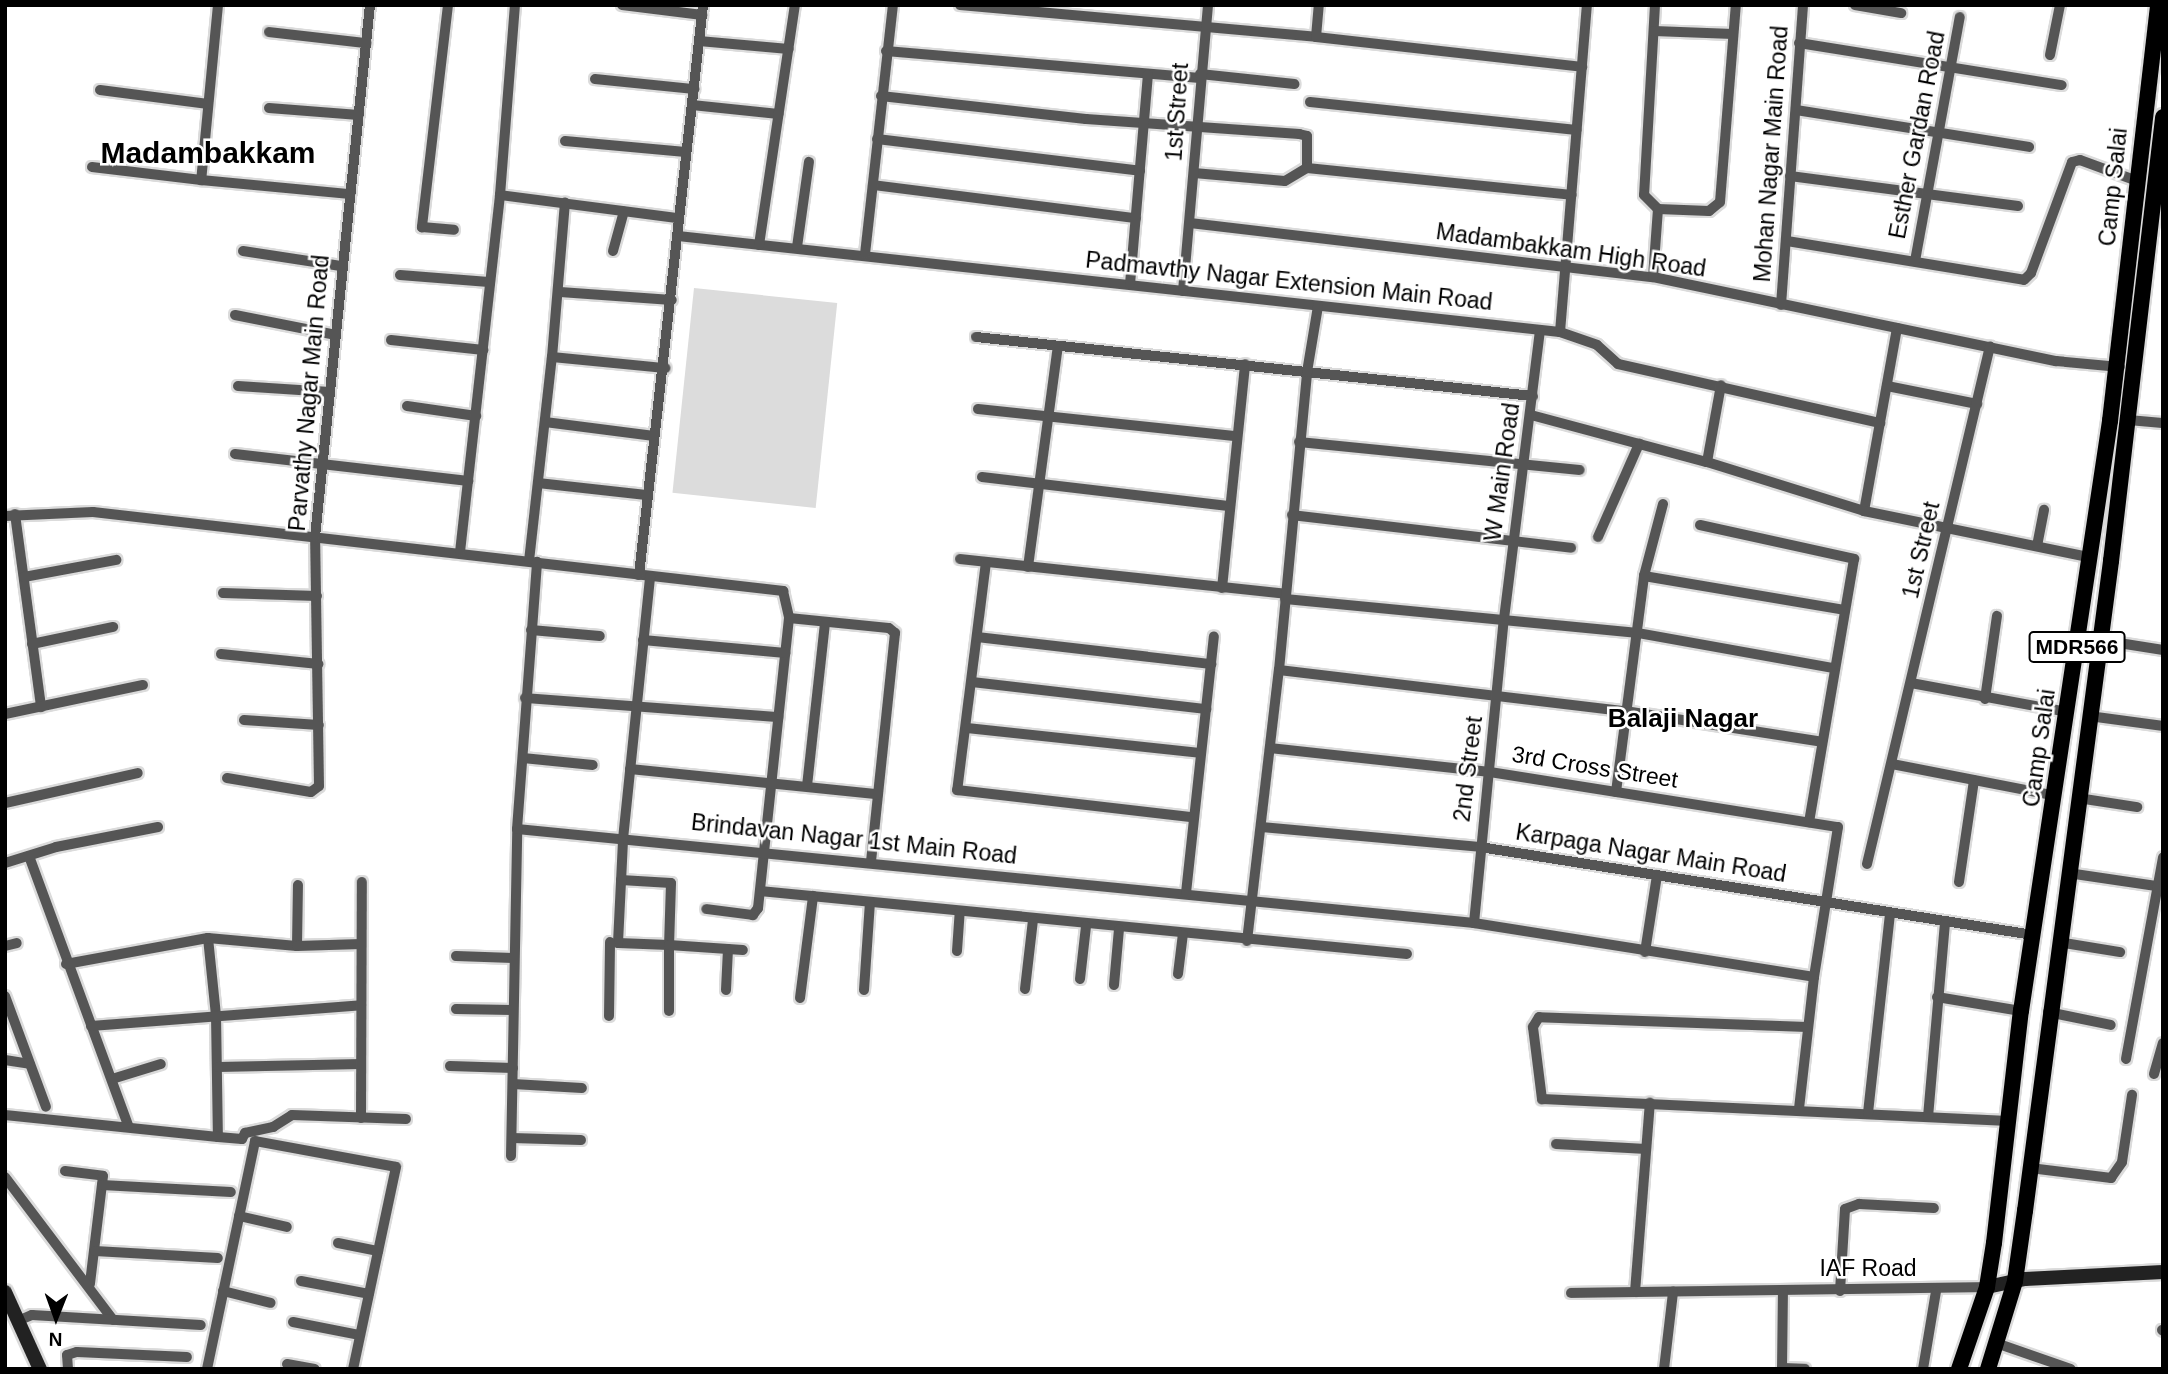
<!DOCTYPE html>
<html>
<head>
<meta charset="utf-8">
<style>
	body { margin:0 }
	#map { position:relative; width:2168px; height:1374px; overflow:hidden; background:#fff; font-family:Arial,sans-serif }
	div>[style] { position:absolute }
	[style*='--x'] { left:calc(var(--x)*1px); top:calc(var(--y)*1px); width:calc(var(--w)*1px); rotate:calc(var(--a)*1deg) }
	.green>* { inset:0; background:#dcdcdc; transform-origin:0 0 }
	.roads { filter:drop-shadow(2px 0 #dbdbdb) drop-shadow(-2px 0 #dbdbdb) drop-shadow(0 2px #dbdbdb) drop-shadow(0 -2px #dbdbdb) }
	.street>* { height:10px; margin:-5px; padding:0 5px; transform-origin:5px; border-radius:5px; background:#555 }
	.secondary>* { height:14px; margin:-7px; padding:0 7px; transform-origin:7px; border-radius:7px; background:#222 }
	.primary>* { height:16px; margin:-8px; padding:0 8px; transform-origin:8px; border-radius:8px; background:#000 }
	span { translate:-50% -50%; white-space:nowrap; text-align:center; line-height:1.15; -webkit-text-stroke:5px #fff; paint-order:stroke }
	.shield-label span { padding:2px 5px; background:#fff; border:2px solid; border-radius:5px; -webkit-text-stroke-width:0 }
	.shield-label { font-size:21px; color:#000; font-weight:700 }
	.street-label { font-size:23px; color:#000 }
	.quarter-label { font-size:26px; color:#000; font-weight:700 }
	.district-label { font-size:30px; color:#000; font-weight:700 }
	.frame { position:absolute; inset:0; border:7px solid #000; pointer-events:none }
	.north { position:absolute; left:21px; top:1283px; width:70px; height:70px; -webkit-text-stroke:5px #fff; paint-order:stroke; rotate:181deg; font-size:19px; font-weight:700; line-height:28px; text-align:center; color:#000 }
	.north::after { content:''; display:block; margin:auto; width:24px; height:32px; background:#000; clip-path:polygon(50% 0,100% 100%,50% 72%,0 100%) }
</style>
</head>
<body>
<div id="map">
	<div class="green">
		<div style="left:694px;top:288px;width:144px;height:206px;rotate:6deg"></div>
	</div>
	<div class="roads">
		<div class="street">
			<div style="--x:218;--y:5;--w:176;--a:95.5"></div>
			<div style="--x:201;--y:180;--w:150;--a:5.4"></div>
			<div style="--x:448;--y:5;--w:224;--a:96.7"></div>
			<div style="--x:422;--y:227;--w:32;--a:5"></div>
			<div style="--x:622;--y:5;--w:81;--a:7.1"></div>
			<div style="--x:960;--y:5;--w:357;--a:5.1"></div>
			<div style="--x:1316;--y:37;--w:268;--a:6.4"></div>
			<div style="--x:1655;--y:5;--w:190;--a:93.3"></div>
			<div style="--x:1644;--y:195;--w:20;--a:45"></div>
			<div style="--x:1855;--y:5;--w:47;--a:9.9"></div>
			<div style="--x:1654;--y:31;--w:79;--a:2.2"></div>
			<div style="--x:269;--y:32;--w:98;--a:6.5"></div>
			<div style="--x:1316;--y:37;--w:32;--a:-85"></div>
			<div style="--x:699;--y:41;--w:90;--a:5.1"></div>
			<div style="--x:1799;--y:43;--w:266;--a:9.1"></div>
			<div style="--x:886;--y:51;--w:315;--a:4.9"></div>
			<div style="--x:2050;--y:55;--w:51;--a:-78.7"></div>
			<div style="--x:1200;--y:74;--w:95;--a:6.1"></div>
			<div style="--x:595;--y:79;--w:100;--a:5.8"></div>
			<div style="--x:100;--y:90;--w:109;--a:7.4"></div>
			<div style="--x:881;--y:96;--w:206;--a:6.4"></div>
			<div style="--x:1086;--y:119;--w:214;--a:4"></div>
			<div style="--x:1299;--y:134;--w:8;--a:14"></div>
			<div style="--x:1307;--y:136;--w:32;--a:90"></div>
			<div style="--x:1307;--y:168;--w:266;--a:5.8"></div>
			<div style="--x:1310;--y:102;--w:268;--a:6"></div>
			<div style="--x:692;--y:105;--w:87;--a:5.9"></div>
			<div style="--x:269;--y:108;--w:90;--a:4.4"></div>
			<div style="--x:1796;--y:110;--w:236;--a:9"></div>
			<div style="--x:877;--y:139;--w:265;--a:6.9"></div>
			<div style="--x:565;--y:141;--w:121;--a:5.2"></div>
			<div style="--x:92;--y:167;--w:110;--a:6.8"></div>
			<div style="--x:1194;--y:173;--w:91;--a:5"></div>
			<div style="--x:1285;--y:181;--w:26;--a:-31"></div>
			<div style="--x:1790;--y:176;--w:230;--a:7.5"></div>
			<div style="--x:873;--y:185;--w:265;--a:7.2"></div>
			<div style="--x:500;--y:195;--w:191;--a:-85.5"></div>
			<div style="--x:1190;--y:223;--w:466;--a:6.7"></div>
			<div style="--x:1653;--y:277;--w:412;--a:11.8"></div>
			<div style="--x:2056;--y:361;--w:64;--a:5.4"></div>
			<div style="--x:678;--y:236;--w:887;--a:6.21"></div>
			<div style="--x:1560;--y:332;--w:39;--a:19"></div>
			<div style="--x:1597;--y:345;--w:28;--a:42"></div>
			<div style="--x:1618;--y:364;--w:269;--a:12.7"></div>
			<div style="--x:1787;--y:241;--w:240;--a:9.3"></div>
			<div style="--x:2024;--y:280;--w:10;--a:-45"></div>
			<div style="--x:2031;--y:273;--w:118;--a:-69.7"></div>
			<div style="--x:2072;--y:162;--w:8;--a:-14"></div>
			<div style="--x:2080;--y:160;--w:61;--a:20.2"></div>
			<div style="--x:759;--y:245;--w:243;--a:-81.5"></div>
			<div style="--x:797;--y:247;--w:86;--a:-82"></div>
			<div style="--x:243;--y:251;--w:99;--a:8.7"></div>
			<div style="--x:613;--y:251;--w:41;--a:-74.6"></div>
			<div style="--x:865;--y:254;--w:251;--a:-83.6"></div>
			<div style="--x:1915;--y:261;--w:248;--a:-79.6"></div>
			<div style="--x:400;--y:275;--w:89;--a:4.5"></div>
			<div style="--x:1653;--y:277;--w:68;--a:-85.8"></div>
			<div style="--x:1658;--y:209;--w:51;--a:2.2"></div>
			<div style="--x:1709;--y:211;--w:14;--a:-39"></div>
			<div style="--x:1720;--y:202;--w:198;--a:-85.4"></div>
			<div style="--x:1130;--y:284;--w:210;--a:-85.1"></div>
			<div style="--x:1183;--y:291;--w:287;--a:-85"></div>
			<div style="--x:560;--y:292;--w:112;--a:4.1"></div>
			<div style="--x:1781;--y:305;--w:301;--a:-85.8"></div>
			<div style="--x:235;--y:315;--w:103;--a:11.2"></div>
			<div style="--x:1897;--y:328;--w:186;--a:100.2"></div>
			<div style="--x:1864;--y:511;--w:230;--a:11.6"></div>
			<div style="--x:1560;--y:332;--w:328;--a:-85.3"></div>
			<div style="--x:976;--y:337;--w:560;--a:6.05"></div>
			<div style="--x:391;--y:340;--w:93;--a:6.2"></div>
			<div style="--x:552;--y:357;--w:155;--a:-85.2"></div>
			<div style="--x:238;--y:386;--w:92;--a:3.7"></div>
			<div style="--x:1887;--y:386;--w:92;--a:11.3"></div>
			<div style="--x:407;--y:406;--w:70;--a:8.2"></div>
			<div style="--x:978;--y:409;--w:260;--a:6"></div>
			<div style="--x:1531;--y:415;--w:182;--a:15"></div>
			<div style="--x:1707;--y:462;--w:164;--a:17.3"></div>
			<div style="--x:2128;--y:420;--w:35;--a:5"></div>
			<div style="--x:545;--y:422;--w:110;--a:7.3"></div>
			<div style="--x:1299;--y:442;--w:282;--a:5.7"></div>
			<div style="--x:235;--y:454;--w:235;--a:6.6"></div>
			<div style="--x:1707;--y:462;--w:78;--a:-79.7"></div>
			<div style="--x:982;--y:477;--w:248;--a:6.7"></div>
			<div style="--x:538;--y:483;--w:109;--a:6.3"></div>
			<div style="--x:1663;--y:504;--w:74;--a:104.8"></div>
			<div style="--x:1644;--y:576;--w:203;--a:9.6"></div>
			<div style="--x:15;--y:514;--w:195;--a:82.3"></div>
			<div style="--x:1292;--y:515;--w:281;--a:6.7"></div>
			<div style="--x:5;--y:516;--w:88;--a:-2.6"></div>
			<div style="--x:93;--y:512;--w:695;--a:6.53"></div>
			<div style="--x:783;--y:591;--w:28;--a:77"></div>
			<div style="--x:789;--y:618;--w:292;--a:96.1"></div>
			<div style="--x:758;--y:908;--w:9;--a:126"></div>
			<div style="--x:753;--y:915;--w:47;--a:-172.7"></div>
			<div style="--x:1700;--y:525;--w:158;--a:12.4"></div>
			<div style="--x:1854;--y:559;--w:267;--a:99.7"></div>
			<div style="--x:1598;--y:537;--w:102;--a:-66.2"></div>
			<div style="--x:2037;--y:546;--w:37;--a:-79"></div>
			<div style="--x:460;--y:552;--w:359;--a:-83.6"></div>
			<div style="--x:500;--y:195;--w:179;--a:7.4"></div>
			<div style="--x:960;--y:559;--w:327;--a:6.1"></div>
			<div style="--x:529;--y:561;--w:205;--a:-83.6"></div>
			<div style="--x:552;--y:357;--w:114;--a:5.6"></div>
			<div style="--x:986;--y:562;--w:230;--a:97.2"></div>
			<div style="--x:957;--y:790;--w:237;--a:6.6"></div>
			<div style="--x:1028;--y:567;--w:223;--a:-82.3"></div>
			<div style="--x:639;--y:575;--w:574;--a:-83.59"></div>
			<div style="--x:24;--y:577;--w:94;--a:-10.5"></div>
			<div style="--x:1222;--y:588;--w:225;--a:-84.1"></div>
			<div style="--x:223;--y:593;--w:94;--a:1.8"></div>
			<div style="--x:1285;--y:599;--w:355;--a:5.5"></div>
			<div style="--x:1638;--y:633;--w:198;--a:10.2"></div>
			<div style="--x:789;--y:618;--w:100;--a:5.7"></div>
			<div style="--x:889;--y:628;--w:8;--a:40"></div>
			<div style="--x:895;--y:633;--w:229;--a:96"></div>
			<div style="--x:531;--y:630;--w:69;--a:5"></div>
			<div style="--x:977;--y:637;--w:236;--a:6.6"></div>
			<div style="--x:643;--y:640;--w:143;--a:5.2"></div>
			<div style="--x:2100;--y:640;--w:64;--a:9"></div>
			<div style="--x:32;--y:644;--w:83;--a:-11.9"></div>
			<div style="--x:221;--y:654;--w:98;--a:5.9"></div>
			<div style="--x:1279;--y:670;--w:348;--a:6.8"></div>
			<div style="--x:1625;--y:711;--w:199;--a:8.9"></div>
			<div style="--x:972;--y:682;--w:236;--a:6.6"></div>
			<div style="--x:1911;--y:683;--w:160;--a:10.5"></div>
			<div style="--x:525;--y:698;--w:254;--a:4.3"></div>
			<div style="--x:1985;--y:699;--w:84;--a:-81.8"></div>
			<div style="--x:5;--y:714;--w:141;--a:-11.9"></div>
			<div style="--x:2089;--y:716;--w:75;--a:7.7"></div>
			<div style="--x:244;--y:720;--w:75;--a:3.8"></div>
			<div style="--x:967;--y:728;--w:234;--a:6.1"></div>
			<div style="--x:1270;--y:748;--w:221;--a:6.2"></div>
			<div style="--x:1490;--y:772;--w:352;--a:9"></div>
			<div style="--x:1838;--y:827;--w:152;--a:99.1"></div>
			<div style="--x:1814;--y:977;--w:133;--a:96.5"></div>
			<div style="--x:523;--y:758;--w:70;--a:5.7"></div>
			<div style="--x:1892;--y:764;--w:167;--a:11"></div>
			<div style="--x:630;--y:769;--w:249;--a:5.8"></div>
			<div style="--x:227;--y:778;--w:85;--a:9.5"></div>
			<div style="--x:311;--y:792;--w:10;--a:-37"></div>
			<div style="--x:319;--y:786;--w:249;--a:-90.9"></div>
			<div style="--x:315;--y:537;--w:535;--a:-84.1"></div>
			<div style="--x:807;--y:786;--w:164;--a:-83.7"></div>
			<div style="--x:1616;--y:792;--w:218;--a:-82.6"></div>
			<div style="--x:2078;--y:798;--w:60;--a:8.7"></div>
			<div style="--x:5;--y:803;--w:136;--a:-12.7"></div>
			<div style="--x:1261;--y:827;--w:220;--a:5.2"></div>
			<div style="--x:1480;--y:847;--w:560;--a:9.04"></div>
			<div style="--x:517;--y:829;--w:962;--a:5.61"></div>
			<div style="--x:1474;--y:923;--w:344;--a:9"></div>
			<div style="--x:29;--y:856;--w:287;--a:69.8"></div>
			<div style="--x:5;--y:863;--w:53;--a:-17.4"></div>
			<div style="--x:56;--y:847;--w:104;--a:-11.1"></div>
			<div style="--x:1867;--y:864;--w:532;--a:-76.64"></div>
			<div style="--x:2068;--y:873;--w:96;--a:8.4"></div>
			<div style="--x:621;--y:880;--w:50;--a:3.4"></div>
			<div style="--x:671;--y:883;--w:62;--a:91.8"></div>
			<div style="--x:669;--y:945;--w:51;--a:-177.8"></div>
			<div style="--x:618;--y:943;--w:104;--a:-87.2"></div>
			<div style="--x:623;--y:839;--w:264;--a:-84.1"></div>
			<div style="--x:1959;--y:882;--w:103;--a:-81.6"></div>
			<div style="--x:760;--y:891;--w:650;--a:5.56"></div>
			<div style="--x:1186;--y:893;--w:258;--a:-83.8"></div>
			<div style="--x:1474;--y:923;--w:305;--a:-84.4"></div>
			<div style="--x:1504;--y:619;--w:291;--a:-82.9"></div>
			<div style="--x:208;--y:938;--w:77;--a:84.1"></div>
			<div style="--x:216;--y:1015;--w:122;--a:89.1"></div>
			<div style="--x:218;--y:1137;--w:24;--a:5"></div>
			<div style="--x:242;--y:1139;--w:7;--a:-63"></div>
			<div style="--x:245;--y:1133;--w:29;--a:-12"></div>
			<div style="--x:273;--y:1127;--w:22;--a:-32"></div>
			<div style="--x:292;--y:1115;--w:114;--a:2"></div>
			<div style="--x:1247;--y:941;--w:273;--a:-83.3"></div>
			<div style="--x:1279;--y:670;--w:299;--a:-84.6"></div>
			<div style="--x:1307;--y:372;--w:67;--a:-80.5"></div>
			<div style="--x:2058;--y:942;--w:63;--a:9.2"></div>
			<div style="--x:5;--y:946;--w:12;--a:-14"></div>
			<div style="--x:297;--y:946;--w:61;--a:-89.1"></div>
			<div style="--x:957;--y:951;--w:39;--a:-86"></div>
			<div style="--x:1645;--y:952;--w:78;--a:-81.1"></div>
			<div style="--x:456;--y:956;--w:57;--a:2"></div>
			<div style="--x:66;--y:964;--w:144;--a:-10.4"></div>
			<div style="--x:208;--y:938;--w:89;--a:5.1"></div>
			<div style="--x:297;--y:946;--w:64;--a:-1.8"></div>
			<div style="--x:1178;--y:974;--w:39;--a:-83"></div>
			<div style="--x:1080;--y:979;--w:53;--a:-83.5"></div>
			<div style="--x:1114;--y:985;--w:56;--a:-84.9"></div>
			<div style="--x:1025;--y:989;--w:69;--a:-83.4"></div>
			<div style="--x:726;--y:990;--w:41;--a:-87.2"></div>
			<div style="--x:864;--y:990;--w:88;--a:-86.1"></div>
			<div style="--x:5;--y:996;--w:118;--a:69.7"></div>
			<div style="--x:1937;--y:997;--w:85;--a:9.5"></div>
			<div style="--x:800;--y:998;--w:103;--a:-82.7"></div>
			<div style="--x:456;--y:1009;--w:56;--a:1"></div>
			<div style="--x:669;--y:1011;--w:66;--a:-90"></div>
			<div style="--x:669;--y:945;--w:74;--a:3.9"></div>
			<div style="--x:2048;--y:1012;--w:64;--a:11.7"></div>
			<div style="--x:609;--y:1016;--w:74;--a:-89.2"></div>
			<div style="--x:91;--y:1026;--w:271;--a:-4.4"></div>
			<div style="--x:1807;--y:1027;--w:268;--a:-177.9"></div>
			<div style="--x:1539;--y:1017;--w:12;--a:121"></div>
			<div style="--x:1533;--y:1027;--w:73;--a:82.9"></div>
			<div style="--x:1542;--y:1099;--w:467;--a:2.7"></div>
			<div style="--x:2126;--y:1059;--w:205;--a:-79.6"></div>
			<div style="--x:5;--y:1060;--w:25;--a:9"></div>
			<div style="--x:450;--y:1066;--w:63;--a:1.8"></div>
			<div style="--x:218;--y:1067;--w:143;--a:-1.2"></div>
			<div style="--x:2154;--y:1074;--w:32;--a:-74"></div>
			<div style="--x:112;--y:1079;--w:51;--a:-17"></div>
			<div style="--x:513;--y:1084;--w:69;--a:3.3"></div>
			<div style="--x:1868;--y:1113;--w:199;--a:-83.7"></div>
			<div style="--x:5;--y:1115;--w:214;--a:5.9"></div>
			<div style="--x:1928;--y:1117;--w:194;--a:-85"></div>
			<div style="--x:361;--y:1118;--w:236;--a:-89.8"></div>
			<div style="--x:512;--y:1138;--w:69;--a:1.7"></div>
			<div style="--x:1556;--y:1144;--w:90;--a:3.2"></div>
			<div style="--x:511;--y:1156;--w:327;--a:-88.9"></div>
			<div style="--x:517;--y:829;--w:268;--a:-85.7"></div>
			<div style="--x:2030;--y:1168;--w:82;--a:7"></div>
			<div style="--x:2111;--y:1178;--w:19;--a:-55"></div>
			<div style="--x:2122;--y:1162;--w:68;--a:-81.5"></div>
			<div style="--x:65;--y:1171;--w:38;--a:7"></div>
			<div style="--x:103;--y:1176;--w:109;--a:96.9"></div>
			<div style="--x:5;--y:1177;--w:179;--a:52.9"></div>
			<div style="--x:102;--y:1185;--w:129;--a:3.1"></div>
			<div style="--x:239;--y:1216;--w:49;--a:12.9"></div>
			<div style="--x:338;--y:1243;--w:41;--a:11.3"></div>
			<div style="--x:95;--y:1251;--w:123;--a:3.3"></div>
			<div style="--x:301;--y:1281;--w:69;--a:10.8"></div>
			<div style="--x:223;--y:1291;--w:49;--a:14"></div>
			<div style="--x:1840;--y:1291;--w:82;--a:-86.5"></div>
			<div style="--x:1845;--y:1209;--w:15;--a:-20"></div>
			<div style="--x:1859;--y:1204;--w:75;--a:3.1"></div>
			<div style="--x:1635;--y:1292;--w:190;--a:-85.5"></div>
			<div style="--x:1571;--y:1293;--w:416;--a:-0.8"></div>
			<div style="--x:20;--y:1320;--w:13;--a:-23"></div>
			<div style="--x:32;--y:1315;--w:169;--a:3.4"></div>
			<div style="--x:293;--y:1322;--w:67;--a:11.1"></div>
			<div style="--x:2162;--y:1330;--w:1;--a:45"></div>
			<div style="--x:1996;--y:1343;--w:79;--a:19.1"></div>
			<div style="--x:287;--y:1364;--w:28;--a:10"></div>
			<div style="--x:1782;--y:1368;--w:23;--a:2"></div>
			<div style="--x:68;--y:1369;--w:14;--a:-94"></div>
			<div style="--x:67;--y:1355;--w:10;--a:-17"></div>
			<div style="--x:77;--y:1352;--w:110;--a:2.6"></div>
			<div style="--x:207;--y:1369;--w:233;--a:-78.1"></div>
			<div style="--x:255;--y:1141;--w:143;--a:10.4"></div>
			<div style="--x:396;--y:1167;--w:207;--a:102"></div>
			<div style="--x:1664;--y:1369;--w:78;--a:-83.3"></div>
			<div style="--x:1782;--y:1369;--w:79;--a:-89.3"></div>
			<div style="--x:1923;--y:1369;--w:79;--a:-80.5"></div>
		</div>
		<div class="secondary">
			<div style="--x:1987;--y:1287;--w:39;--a:-12"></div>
			<div style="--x:2025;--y:1279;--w:138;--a:-2.9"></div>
			<div style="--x:5;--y:1292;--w:85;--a:65.6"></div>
		</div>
		<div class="primary">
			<div style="--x:1959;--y:1369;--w:87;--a:-71.1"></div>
			<div style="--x:1987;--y:1287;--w:45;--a:-81"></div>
			<div style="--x:1994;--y:1243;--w:234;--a:-83.4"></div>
			<div style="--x:2021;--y:1011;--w:597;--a:-81.42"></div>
			<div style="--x:2110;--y:421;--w:419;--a:-83.4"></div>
			<div style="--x:1988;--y:1369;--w:92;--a:-72.9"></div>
			<div style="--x:2015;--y:1281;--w:71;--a:-81.9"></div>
			<div style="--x:2025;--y:1211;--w:656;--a:-82.46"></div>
			<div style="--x:2111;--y:561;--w:447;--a:-83.3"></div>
		</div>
	</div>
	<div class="shield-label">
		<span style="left:2077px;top:647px">MDR566</span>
	</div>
	<div class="street-label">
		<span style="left:1177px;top:112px;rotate:-86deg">1st Street</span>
		<span style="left:1917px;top:135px;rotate:-79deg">Esther Gardan Road</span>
		<span style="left:1771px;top:154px;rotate:-86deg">Mohan Nagar Main Road</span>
		<span style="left:2113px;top:187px;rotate:-84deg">Camp Salai</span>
		<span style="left:1571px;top:250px;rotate:8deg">Madambakkam High Road</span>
		<span style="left:1289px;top:281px;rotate:6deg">Padmavthy Nagar Extension Main Road</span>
		<span style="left:309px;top:393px;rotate:-85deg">Parvathy Nagar Main Road</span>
		<span style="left:1502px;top:472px;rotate:-82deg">W Main Road</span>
		<span style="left:1921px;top:550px;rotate:-77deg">1st Street</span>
		<span style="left:2039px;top:748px;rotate:-82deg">Camp Salai</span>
		<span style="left:1595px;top:767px;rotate:9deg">3rd Cross Street</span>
		<span style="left:1468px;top:769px;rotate:-83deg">2nd Street</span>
		<span style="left:854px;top:839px;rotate:6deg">Brindavan Nagar 1st Main Road</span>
		<span style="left:1651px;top:853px;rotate:9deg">Karpaga Nagar Main Road</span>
		<span style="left:1868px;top:1268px">IAF Road</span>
	</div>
	<div class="quarter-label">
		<span style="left:1683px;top:719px">Balaji Nagar</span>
	</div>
	<div class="district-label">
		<span style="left:208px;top:153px">Madambakkam</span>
	</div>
	<div class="frame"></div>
	<div class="north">N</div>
</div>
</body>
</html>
